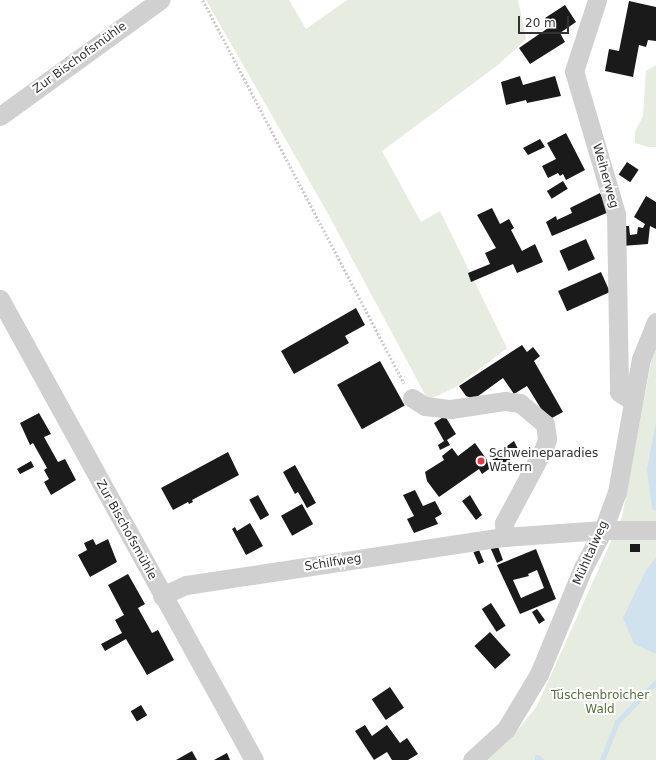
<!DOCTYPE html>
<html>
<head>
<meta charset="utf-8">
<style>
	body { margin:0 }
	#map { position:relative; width:656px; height:760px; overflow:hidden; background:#fff; font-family:"DejaVu Sans",sans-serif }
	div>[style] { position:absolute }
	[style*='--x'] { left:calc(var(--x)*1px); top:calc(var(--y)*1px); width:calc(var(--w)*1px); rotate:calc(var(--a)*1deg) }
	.green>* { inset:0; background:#e6ecdf }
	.water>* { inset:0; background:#cfe2ee }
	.stream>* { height:5px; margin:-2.5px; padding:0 2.5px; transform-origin:2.5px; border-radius:2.5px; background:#cfe2ee }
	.building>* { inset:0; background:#1a1a1a; transform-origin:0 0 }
	.path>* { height:2.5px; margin-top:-1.25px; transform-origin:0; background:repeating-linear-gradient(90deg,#cdcdcd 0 2px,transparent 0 4px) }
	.minor>* { height:19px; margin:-9.5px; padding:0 9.5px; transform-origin:9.5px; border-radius:9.5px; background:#d0d0d0 }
	.dots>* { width:11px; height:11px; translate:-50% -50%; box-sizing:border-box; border:2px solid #fff; border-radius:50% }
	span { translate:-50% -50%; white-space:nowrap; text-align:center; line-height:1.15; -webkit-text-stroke:4px #fff; paint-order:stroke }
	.street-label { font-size:12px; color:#333 }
	.poi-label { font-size:12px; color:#333 }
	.left { translate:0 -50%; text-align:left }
	.park-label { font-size:12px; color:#56703f }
	.scale { position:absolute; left:518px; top:16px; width:51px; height:18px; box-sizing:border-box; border:2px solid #333; border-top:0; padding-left:5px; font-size:12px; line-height:14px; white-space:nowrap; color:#333; -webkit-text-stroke:3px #fff; paint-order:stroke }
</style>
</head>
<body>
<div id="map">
	<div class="green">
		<div style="clip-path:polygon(206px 0,289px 0,306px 29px,347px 0,518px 0,526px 39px,498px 65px,382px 151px,421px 222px,440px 211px,507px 348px,456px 387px,428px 400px,327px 212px)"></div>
		<div style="clip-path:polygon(656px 65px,656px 147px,648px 147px,635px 143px,635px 132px,643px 116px,646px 71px)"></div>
		<div style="clip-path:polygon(656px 336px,656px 760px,485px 760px,513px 736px,537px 706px,622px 517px)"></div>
	</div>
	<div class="water">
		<div style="clip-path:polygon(656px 422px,656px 511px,652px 509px,647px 469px)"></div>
		<div style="clip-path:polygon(656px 558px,656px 653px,654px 653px,634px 644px,623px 618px,646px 570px)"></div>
	</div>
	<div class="stream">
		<div style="--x:537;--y:760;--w:3;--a:-90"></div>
		<div style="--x:537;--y:757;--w:5;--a:37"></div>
		<div style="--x:602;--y:760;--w:41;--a:-68.5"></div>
		<div style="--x:617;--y:722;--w:56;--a:-45.7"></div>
	</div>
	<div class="building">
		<div style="clip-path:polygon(629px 1px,656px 7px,656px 41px,648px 40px,646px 47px,639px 45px,633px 77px,605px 71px,609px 49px,619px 51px)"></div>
		<div style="clip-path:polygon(565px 5px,576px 22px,560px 33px,565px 42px,530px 64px,519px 48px,551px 26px,545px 18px)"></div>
		<div style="clip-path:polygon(520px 76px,523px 85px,555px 76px,561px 96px,527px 103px,526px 100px,506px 105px,501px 82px)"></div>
		<div style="clip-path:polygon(566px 133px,585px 170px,566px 180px,563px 174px,560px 176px,558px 173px,548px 178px,542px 166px,556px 159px,547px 143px)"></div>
		<div style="clip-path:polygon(540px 139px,545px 147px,528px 155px,523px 148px)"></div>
		<div style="left:627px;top:162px;width:14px;height:15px;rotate:34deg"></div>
		<div style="left:563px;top:181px;width:9px;height:19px;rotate:58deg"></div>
		<div style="clip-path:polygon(600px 193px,609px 212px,552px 236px,546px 222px,556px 216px,557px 220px,572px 213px,570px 208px)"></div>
		<div style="clip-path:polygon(646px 196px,656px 202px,656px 229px,650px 226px,648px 244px,622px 246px,621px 226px,629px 226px,630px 235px,637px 234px,638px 227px,643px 228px,645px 224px,634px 217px)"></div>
		<div style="clip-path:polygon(492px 208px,500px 224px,509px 219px,514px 228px,511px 230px,522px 251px,535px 244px,543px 262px,517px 273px,513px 264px,471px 282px,468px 273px,490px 264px,485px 253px,496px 248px,477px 215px)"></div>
		<div style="left:586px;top:239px;width:22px;height:29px;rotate:66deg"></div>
		<div style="left:601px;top:272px;width:22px;height:47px;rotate:66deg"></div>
		<div style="clip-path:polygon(356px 308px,365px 325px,345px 336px,349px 343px,294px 374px,281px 351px)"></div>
		<div style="clip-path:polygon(522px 345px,527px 352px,533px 347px,540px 356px,534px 361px,563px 412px,548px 420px,527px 386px,514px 394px,503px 378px,474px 399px,466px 396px,459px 386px)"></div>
		<div style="left:380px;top:361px;width:51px;height:49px;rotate:61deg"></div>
		<div style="clip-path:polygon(39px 413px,51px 434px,44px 437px,58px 462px,65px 459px,76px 480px,51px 495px,44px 482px,49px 479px,44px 470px,47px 468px,33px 443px,30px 445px,20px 423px)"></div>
		<div style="clip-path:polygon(445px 416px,456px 434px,447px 440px,450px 445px,440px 450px,438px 445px,444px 441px,434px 423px)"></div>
		<div style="clip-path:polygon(514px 441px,520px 453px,498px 467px,491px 457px)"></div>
		<div style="clip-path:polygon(475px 443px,492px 467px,482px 474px,479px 469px,439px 497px,427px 481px,425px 472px,444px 460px,442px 456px,452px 448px,458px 456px)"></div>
		<div style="clip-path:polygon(228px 452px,239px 475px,192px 500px,193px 502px,189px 504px,188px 502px,173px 510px,161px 488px)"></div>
		<div style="clip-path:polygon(31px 461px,34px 467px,20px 474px,17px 469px)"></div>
		<div style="clip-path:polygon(295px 465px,316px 503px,307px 508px,298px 492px,295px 494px,283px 472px)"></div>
		<div style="clip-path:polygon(415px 490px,423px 506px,435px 501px,442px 514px,435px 518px,438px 524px,414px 533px,407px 519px,414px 516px,403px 495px)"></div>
		<div style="left:258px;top:495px;width:23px;height:10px;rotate:61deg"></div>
		<div style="clip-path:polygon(470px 495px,482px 515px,476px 520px,462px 501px)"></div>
		<div style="left:302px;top:504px;width:23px;height:24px;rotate:61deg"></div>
		<div style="clip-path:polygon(250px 523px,263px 546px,246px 555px,232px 529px,235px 527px,237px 531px)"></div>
		<div style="clip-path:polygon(93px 539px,96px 545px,108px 539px,117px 562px,90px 577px,78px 555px,87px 550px,84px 543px)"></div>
		<div style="clip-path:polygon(497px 544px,503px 560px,497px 563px,490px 547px)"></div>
		<div style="left:630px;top:544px;width:10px;height:8px"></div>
		<div style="clip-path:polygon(evenodd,536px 549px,556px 599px,520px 614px,497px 565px,536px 549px,537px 570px,544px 588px,521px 598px,513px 580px,529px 576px,528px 574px,537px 570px)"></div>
		<div style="left:479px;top:550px;width:13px;height:6px;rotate:67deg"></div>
		<div style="clip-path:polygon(128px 574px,145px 604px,138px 608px,152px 633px,158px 630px,174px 660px,147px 675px,126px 639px,105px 651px,101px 644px,122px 633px,115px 620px,124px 615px,108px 585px)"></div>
		<div style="left:491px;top:603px;width:27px;height:11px;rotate:57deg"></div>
		<div style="clip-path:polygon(537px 609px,545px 620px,539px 624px,532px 612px)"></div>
		<div style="left:490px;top:632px;width:31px;height:21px;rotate:48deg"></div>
		<div style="left:390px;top:687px;width:25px;height:22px;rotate:56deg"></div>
		<div style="left:141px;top:705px;width:12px;height:12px;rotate:59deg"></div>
		<div style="clip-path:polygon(365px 725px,372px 736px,387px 725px,400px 743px,407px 738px,418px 754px,408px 760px,392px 760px,387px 752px,374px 760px,355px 731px)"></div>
		<div style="clip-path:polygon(192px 751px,197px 760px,176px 760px)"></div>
		<div style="clip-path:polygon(227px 753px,230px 760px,214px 760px)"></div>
	</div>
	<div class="path">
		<div style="--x:203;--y:0;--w:433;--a:62.3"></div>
	</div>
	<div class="minor">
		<div style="--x:597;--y:0;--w:75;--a:107.9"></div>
		<div style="--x:574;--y:71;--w:149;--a:73.6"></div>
		<div style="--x:616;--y:214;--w:178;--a:89"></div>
		<div style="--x:619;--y:392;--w:14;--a:34"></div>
		<div style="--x:0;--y:116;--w:198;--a:-35.9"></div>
		<div style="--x:0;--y:299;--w:526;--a:61.15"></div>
		<div style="--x:412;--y:398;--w:15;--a:32"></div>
		<div style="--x:425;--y:406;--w:26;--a:7"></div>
		<div style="--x:451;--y:409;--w:55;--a:-8.4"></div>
		<div style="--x:505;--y:401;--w:15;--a:8"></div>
		<div style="--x:520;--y:403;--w:33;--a:40"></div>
		<div style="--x:545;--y:424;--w:15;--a:82"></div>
		<div style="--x:547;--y:439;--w:9;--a:108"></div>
		<div style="--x:544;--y:448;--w:85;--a:118.1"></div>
		<div style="--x:504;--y:523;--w:14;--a:86"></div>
		<div style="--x:162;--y:596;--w:26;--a:-25"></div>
		<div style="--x:186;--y:585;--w:323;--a:-8.6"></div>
		<div style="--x:505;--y:537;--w:98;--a:-4.1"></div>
		<div style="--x:603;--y:530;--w:53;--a:0"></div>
		<div style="--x:472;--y:760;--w:46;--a:-42.4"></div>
		<div style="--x:506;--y:729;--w:64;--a:-59"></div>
		<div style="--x:539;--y:674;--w:115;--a:-67.5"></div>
		<div style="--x:583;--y:568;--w:43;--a:-62.2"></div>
		<div style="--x:603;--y:530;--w:40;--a:-69.8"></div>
		<div style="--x:617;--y:492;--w:135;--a:-79.8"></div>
		<div style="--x:641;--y:359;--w:40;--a:-68"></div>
	</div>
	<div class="dots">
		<div style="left:481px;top:461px;background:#e63946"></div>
	</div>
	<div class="street-label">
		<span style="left:80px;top:58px;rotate:-36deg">Zur Bischofsmühle</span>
		<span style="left:605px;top:176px;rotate:74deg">Weiherweg</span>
		<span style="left:126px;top:530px;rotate:61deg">Zur Bischofsmühle</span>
		<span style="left:591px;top:553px;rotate:-66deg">Mühltalweg</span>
		<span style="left:333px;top:563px;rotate:-9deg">Schilfweg</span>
	</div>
	<div class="poi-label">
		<span class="left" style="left:489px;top:461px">Schweineparadies<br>Watern</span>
	</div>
	<div class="park-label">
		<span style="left:600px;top:703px">Tüschenbroicher<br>Wald</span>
	</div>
	<div class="scale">20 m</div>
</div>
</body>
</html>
